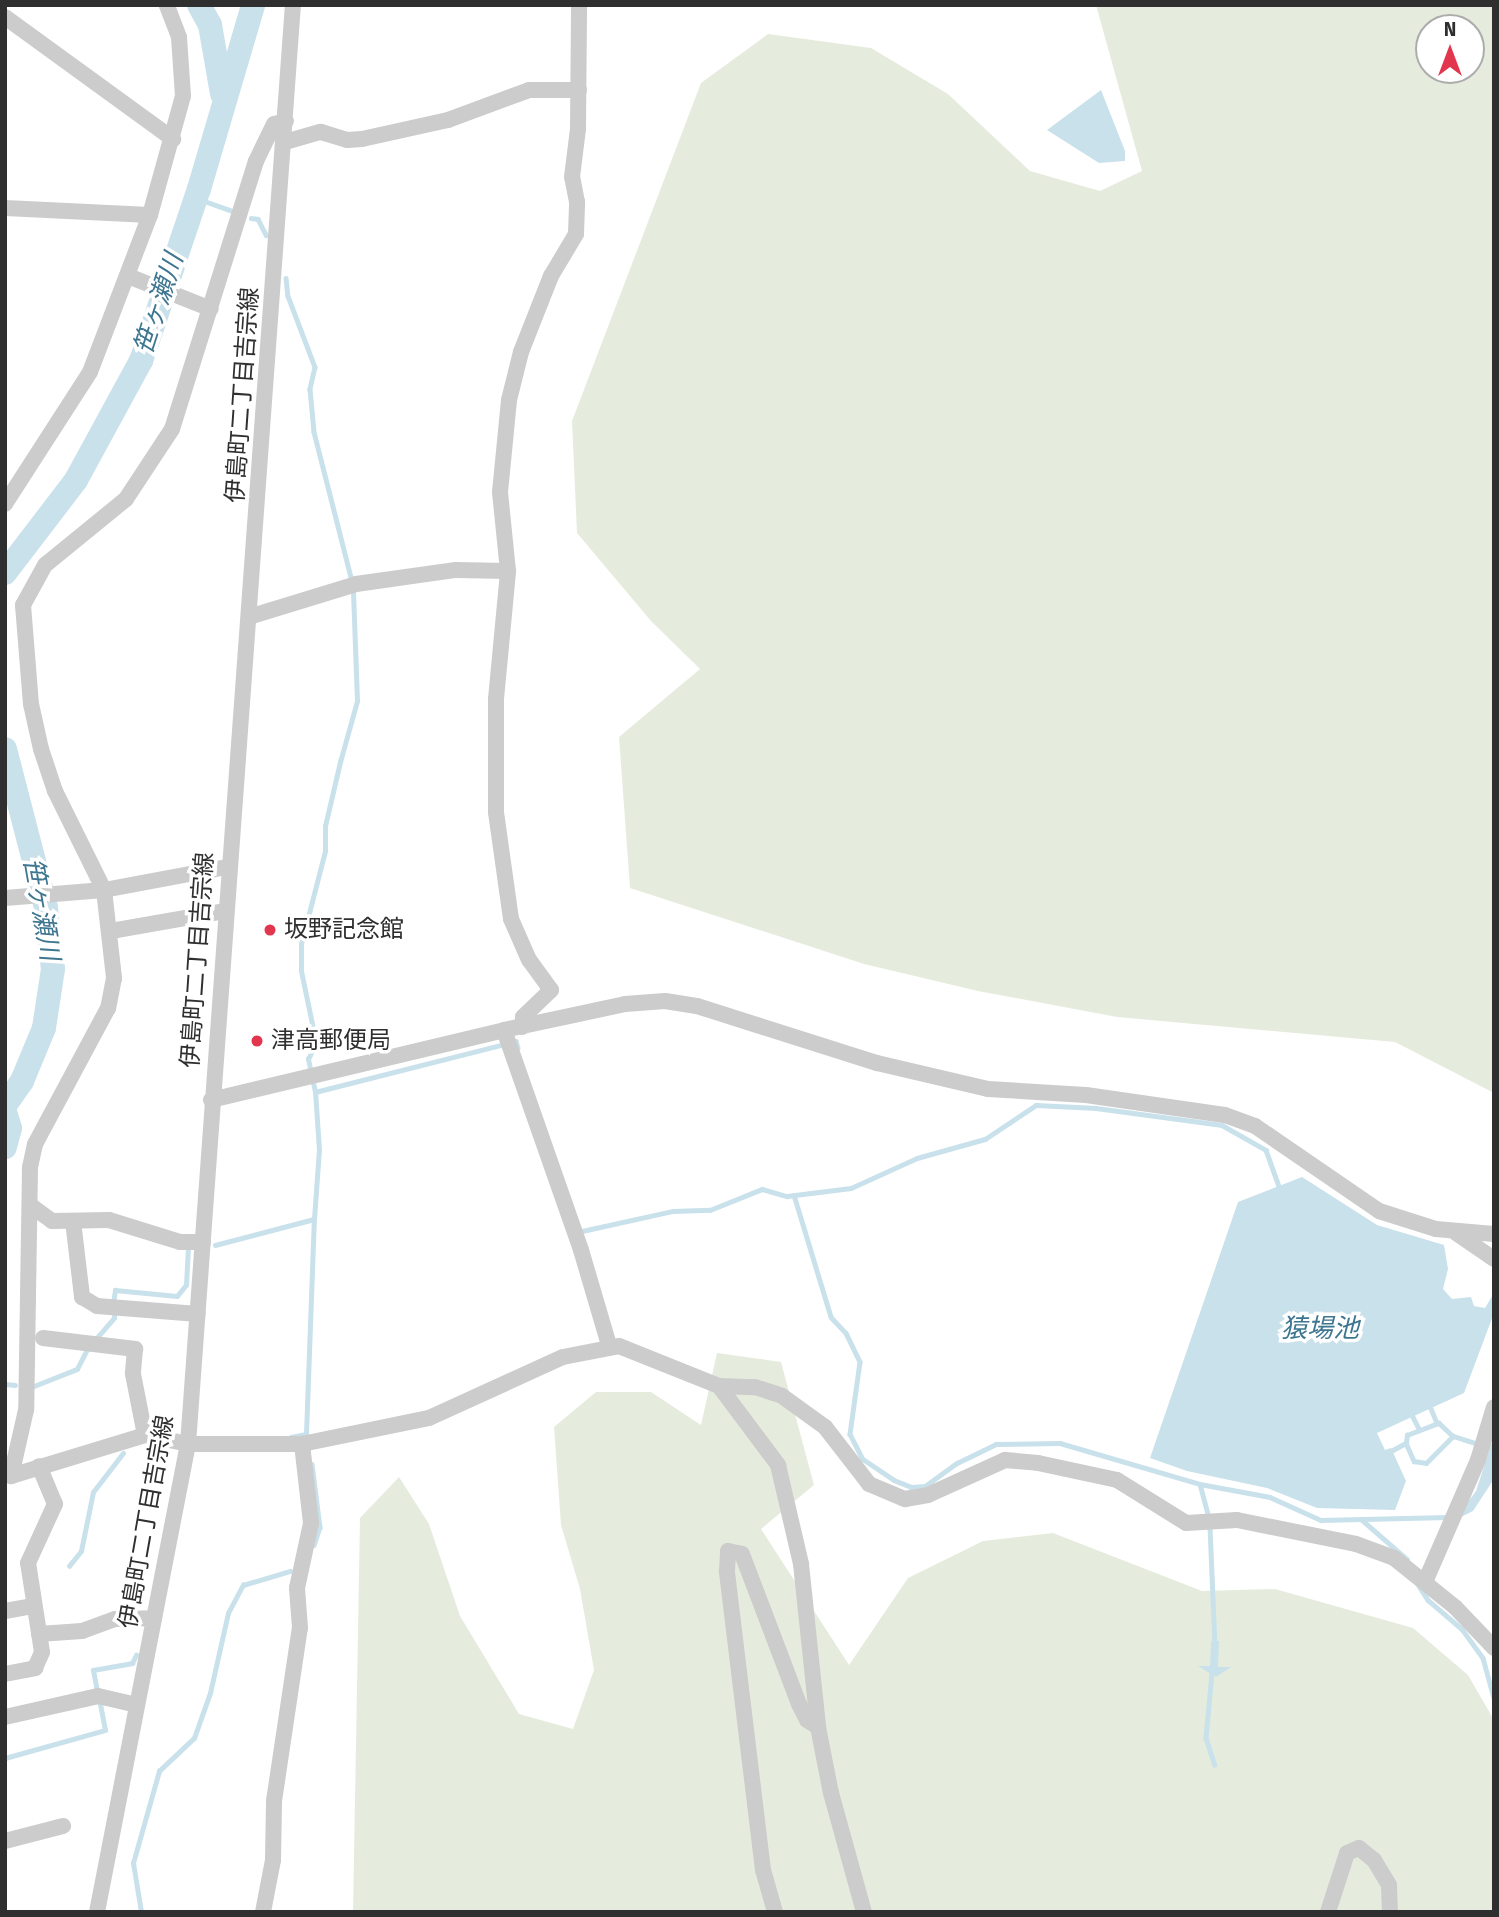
<!DOCTYPE html>
<html>
<head>
<meta charset="utf-8">
<style>
	body { margin:0 }
	#map { position:relative; width:1499px; height:1917px; overflow:hidden; background:#fff; font-family:"Fira Sans","Noto Sans JP",sans-serif }
	div>[style] { position:absolute }
	[style*='--x'] { left:calc(var(--x)*1px); top:calc(var(--y)*1px); width:calc(var(--w)*1px); rotate:calc(var(--a)*1deg) }
	.green>* { inset:0; background:#e6ecdd }
	.water>* { inset:0; background:#c9e1eb }
	.stream>* { height:4.5px; margin:-2.25px; padding:0 2.25px; transform-origin:2.25px; border-radius:2.25px; background:#c9e1eb }
	.river>* { height:24px; margin:-12px; padding:0 12px; transform-origin:12px; border-radius:12px; background:#c9e1eb }
	.minor>* { height:16px; margin:-8px; padding:0 8px; transform-origin:8px; border-radius:8px; background:#ccc }
	.dots>* { width:19px; height:19px; translate:-50% -50%; box-sizing:border-box; border:4px solid #fff; border-radius:50% }
	span { translate:-50% -50%; white-space:nowrap; text-align:center; line-height:1.15; -webkit-text-stroke:7px #fff; paint-order:stroke }
	.street-label { font-size:24px; color:#2f2f2f }
	.poi-label { font-size:24px; color:#2f2f2f }
	.left { translate:0 -50%; text-align:left }
	.water-label { font-size:26px; color:#3e7690; font-style:italic }
	.frame { position:absolute; inset:0; border:7px solid #2f2f2f; pointer-events:none }
	.north { position:absolute; left:1415px; top:14px; width:70px; height:70px; box-sizing:border-box; background:#fff; border:2px solid #acacac; border-radius:50%; rotate:0deg; font-size:19px; font-weight:700; line-height:28px; text-align:center; color:#2f2f2f }
	.north::after { content:''; display:block; margin:auto; width:24px; height:32px; background:#e2354e; clip-path:polygon(50% 0,100% 100%,50% 72%,0 100%) }
</style>
</head>
<body>
<div id="map">
	<div class="green">
		<div style="clip-path:polygon(evenodd,1096px 5px,1494px 5px,1494px 1093px,1395px 1042px,1117px 1017px,978px 991px,864px 964px,630px 888px,619px 737px,700px 669px,651px 621px,577px 533px,572px 421px,701px 83px,768px 34px,871px 48px,948px 94px,1030px 171px,1100px 191px,1142px 171px,1096px 5px,1429px 28px,1471px 28px,1471px 70px,1429px 70px,1429px 28px)"></div>
		<div style="clip-path:polygon(717px 1353px,781px 1362px,814px 1485px,761px 1529px,849px 1665px,908px 1578px,983px 1541px,1053px 1533px,1202px 1591px,1275px 1589px,1413px 1628px,1468px 1675px,1494px 1720px,1494px 1912px,353px 1912px,360px 1518px,399px 1477px,429px 1524px,460px 1616px,519px 1714px,573px 1729px,594px 1670px,580px 1589px,561px 1525px,554px 1427px,596px 1392px,651px 1392px,701px 1425px)"></div>
	</div>
	<div class="water">
		<div style="clip-path:polygon(1101px 90px,1125px 151px,1125px 161px,1099px 163px,1047px 130px)"></div>
		<div style="clip-path:polygon(1302px 1177px,1377px 1225px,1444px 1245px,1448px 1269px,1443px 1289px,1452px 1299px,1471px 1297px,1474px 1306px,1485px 1308px,1494px 1293px,1494px 1313px,1464px 1393px,1377px 1433px,1385px 1450px,1391px 1448px,1406px 1481px,1395px 1510px,1317px 1508px,1267px 1488px,1187px 1471px,1150px 1458px,1238px 1202px)"></div>
		<div style="clip-path:polygon(1494px 1436px,1494px 1479px,1473px 1511px,1455px 1520px,1476px 1491px)"></div>
		<div style="clip-path:polygon(1211px 1641px,1219px 1641px,1218px 1667px,1231px 1667px,1216px 1677px,1198px 1666px,1210px 1666px)"></div>
	</div>
	<div class="stream">
		<div style="--x:196;--y:198;--w:41;--a:19.7"></div>
		<div style="--x:251;--y:218;--w:7;--a:8"></div>
		<div style="--x:258;--y:219;--w:18;--a:63"></div>
		<div style="--x:286;--y:278;--w:18;--a:84"></div>
		<div style="--x:288;--y:296;--w:76;--a:69.2"></div>
		<div style="--x:315;--y:367;--w:23;--a:103"></div>
		<div style="--x:310;--y:389;--w:43;--a:84.7"></div>
		<div style="--x:314;--y:432;--w:154;--a:75.7"></div>
		<div style="--x:315;--y:1092;--w:34;--a:-102"></div>
		<div style="--x:308;--y:1059;--w:18;--a:-63"></div>
		<div style="--x:316;--y:1043;--w:74;--a:-101.8"></div>
		<div style="--x:301;--y:971;--w:27;--a:-90"></div>
		<div style="--x:301;--y:944;--w:96;--a:-75.5"></div>
		<div style="--x:325;--y:851;--w:25;--a:-90"></div>
		<div style="--x:325;--y:826;--w:66;--a:-76.8"></div>
		<div style="--x:340;--y:762;--w:63;--a:-74.4"></div>
		<div style="--x:357;--y:701;--w:111;--a:-92.1"></div>
		<div style="--x:794;--y:1195;--w:127;--a:73.1"></div>
		<div style="--x:831;--y:1317;--w:22;--a:47"></div>
		<div style="--x:846;--y:1333;--w:32;--a:64"></div>
		<div style="--x:860;--y:1362;--w:73;--a:97.9"></div>
		<div style="--x:850;--y:1434;--w:28;--a:63"></div>
		<div style="--x:863;--y:1459;--w:37;--a:34"></div>
		<div style="--x:894;--y:1480;--w:18;--a:22"></div>
		<div style="--x:911;--y:1487;--w:14;--a:-4"></div>
		<div style="--x:925;--y:1486;--w:39;--a:-36"></div>
		<div style="--x:957;--y:1463;--w:43;--a:-26"></div>
		<div style="--x:996;--y:1444;--w:64;--a:-0.9"></div>
		<div style="--x:1060;--y:1443;--w:146;--a:16.3"></div>
		<div style="--x:1200;--y:1484;--w:71;--a:10.5"></div>
		<div style="--x:1270;--y:1497;--w:56;--a:24.3"></div>
		<div style="--x:1321;--y:1520;--w:127;--a:-1.4"></div>
		<div style="--x:582;--y:1231;--w:93;--a:-12.4"></div>
		<div style="--x:673;--y:1211;--w:37;--a:-2"></div>
		<div style="--x:710;--y:1210;--w:56;--a:-22"></div>
		<div style="--x:762;--y:1189;--w:26;--a:16"></div>
		<div style="--x:787;--y:1196;--w:64;--a:-7.1"></div>
		<div style="--x:851;--y:1188;--w:72;--a:-24.4"></div>
		<div style="--x:917;--y:1158;--w:71;--a:-15.6"></div>
		<div style="--x:985;--y:1139;--w:61;--a:-33.7"></div>
		<div style="--x:1036;--y:1105;--w:60;--a:2.9"></div>
		<div style="--x:1096;--y:1108;--w:127;--a:7.7"></div>
		<div style="--x:1222;--y:1125;--w:51;--a:29.6"></div>
		<div style="--x:1266;--y:1150;--w:41;--a:70.3"></div>
		<div style="--x:215;--y:1245;--w:102;--a:-14.7"></div>
		<div style="--x:314;--y:1219;--w:69;--a:-85.9"></div>
		<div style="--x:319;--y:1150;--w:58;--a:-93.9"></div>
		<div style="--x:315;--y:1092;--w:207;--a:-14.2"></div>
		<div style="--x:516;--y:1041;--w:7;--a:74"></div>
		<div style="--x:113;--y:1303;--w:13;--a:-81"></div>
		<div style="--x:115;--y:1290;--w:62;--a:5.5"></div>
		<div style="--x:177;--y:1296;--w:14;--a:-51"></div>
		<div style="--x:186;--y:1285;--w:37;--a:-87"></div>
		<div style="--x:188;--y:1248;--w:4;--a:0"></div>
		<div style="--x:94;--y:1341;--w:30;--a:-49"></div>
		<div style="--x:114;--y:1318;--w:6;--a:-90"></div>
		<div style="--x:5;--y:1384;--w:10;--a:6"></div>
		<div style="--x:34;--y:1386;--w:46;--a:-21.6"></div>
		<div style="--x:77;--y:1369;--w:25;--a:-63"></div>
		<div style="--x:1429;--y:1404;--w:21;--a:67"></div>
		<div style="--x:1410;--y:1411;--w:20;--a:63"></div>
		<div style="--x:291;--y:1437;--w:15;--a:-11"></div>
		<div style="--x:306;--y:1434;--w:215;--a:-87.9"></div>
		<div style="--x:1406;--y:1443;--w:20;--a:66"></div>
		<div style="--x:1414;--y:1461;--w:12;--a:9"></div>
		<div style="--x:1426;--y:1463;--w:38;--a:-45"></div>
		<div style="--x:1389;--y:1452;--w:19;--a:-28"></div>
		<div style="--x:1406;--y:1443;--w:8;--a:-83"></div>
		<div style="--x:1407;--y:1435;--w:34;--a:-21"></div>
		<div style="--x:1439;--y:1423;--w:19;--a:43"></div>
		<div style="--x:1453;--y:1436;--w:43;--a:17.6"></div>
		<div style="--x:312;--y:1464;--w:64;--a:82.8"></div>
		<div style="--x:320;--y:1527;--w:19;--a:108"></div>
		<div style="--x:1200;--y:1484;--w:34;--a:75"></div>
		<div style="--x:1361;--y:1519;--w:61;--a:41"></div>
		<div style="--x:1210;--y:1527;--w:117;--a:87.6"></div>
		<div style="--x:69;--y:1566;--w:19;--a:-51"></div>
		<div style="--x:81;--y:1551;--w:60;--a:-78.5"></div>
		<div style="--x:93;--y:1492;--w:49;--a:-52.4"></div>
		<div style="--x:1419;--y:1586;--w:17;--a:57"></div>
		<div style="--x:1428;--y:1600;--w:45;--a:40.5"></div>
		<div style="--x:1462;--y:1629;--w:36;--a:54"></div>
		<div style="--x:1483;--y:1658;--w:41;--a:74.6"></div>
		<div style="--x:1212;--y:1673;--w:65;--a:95.3"></div>
		<div style="--x:1206;--y:1738;--w:28;--a:72"></div>
		<div style="--x:97;--y:1691;--w:21;--a:-101"></div>
		<div style="--x:93;--y:1670;--w:40;--a:-10"></div>
		<div style="--x:132;--y:1663;--w:9;--a:-63"></div>
		<div style="--x:5;--y:1758;--w:104;--a:-15.6"></div>
		<div style="--x:105;--y:1730;--w:26;--a:-101"></div>
		<div style="--x:141;--y:1912;--w:50;--a:-99.3"></div>
		<div style="--x:133;--y:1863;--w:96;--a:-74.2"></div>
		<div style="--x:159;--y:1771;--w:48;--a:-43.3"></div>
		<div style="--x:194;--y:1738;--w:48;--a:-70.4"></div>
		<div style="--x:210;--y:1693;--w:82;--a:-77.3"></div>
		<div style="--x:228;--y:1613;--w:32;--a:-62"></div>
		<div style="--x:243;--y:1585;--w:49;--a:-16.6"></div>
	</div>
	<div class="river">
		<div style="--x:199;--y:5;--w:23;--a:61"></div>
		<div style="--x:210;--y:25;--w:70;--a:80.1"></div>
		<div style="--x:5;--y:573;--w:117;--a:-52.6"></div>
		<div style="--x:76;--y:480;--w:136;--a:-61.4"></div>
		<div style="--x:141;--y:361;--w:182;--a:-71.4"></div>
		<div style="--x:199;--y:189;--w:192;--a:-73.6"></div>
		<div style="--x:5;--y:749;--w:164;--a:75.5"></div>
		<div style="--x:46;--y:908;--w:61;--a:83.5"></div>
		<div style="--x:53;--y:969;--w:60;--a:98.7"></div>
		<div style="--x:44;--y:1028;--w:57;--a:112.5"></div>
		<div style="--x:22;--y:1081;--w:29;--a:125"></div>
		<div style="--x:5;--y:1112;--w:17;--a:73"></div>
		<div style="--x:10;--y:1128;--w:20;--a:105"></div>
	</div>
	<div class="minor">
		<div style="--x:5;--y:17;--w:208;--a:36"></div>
		<div style="--x:286;--y:121;--w:12;--a:166"></div>
		<div style="--x:274;--y:124;--w:41;--a:115.9"></div>
		<div style="--x:256;--y:161;--w:281;--a:107.4"></div>
		<div style="--x:172;--y:429;--w:84;--a:123.3"></div>
		<div style="--x:126;--y:499;--w:104;--a:140.8"></div>
		<div style="--x:45;--y:565;--w:46;--a:118.8"></div>
		<div style="--x:23;--y:605;--w:99;--a:85.4"></div>
		<div style="--x:31;--y:704;--w:46;--a:77.5"></div>
		<div style="--x:41;--y:749;--w:44;--a:71.6"></div>
		<div style="--x:55;--y:791;--w:110;--a:63.7"></div>
		<div style="--x:104;--y:890;--w:89;--a:83.5"></div>
		<div style="--x:114;--y:978;--w:31;--a:101"></div>
		<div style="--x:108;--y:1008;--w:154;--a:118.2"></div>
		<div style="--x:35;--y:1144;--w:25;--a:102"></div>
		<div style="--x:30;--y:1168;--w:242;--a:90.9"></div>
		<div style="--x:26;--y:1410;--w:68;--a:102.8"></div>
		<div style="--x:11;--y:1476;--w:140;--a:-17"></div>
		<div style="--x:145;--y:1435;--w:44;--a:11.8"></div>
		<div style="--x:188;--y:1444;--w:114;--a:0"></div>
		<div style="--x:302;--y:1444;--w:130;--a:-11.6"></div>
		<div style="--x:429;--y:1418;--w:147;--a:-24.5"></div>
		<div style="--x:563;--y:1357;--w:57;--a:-11.1"></div>
		<div style="--x:619;--y:1346;--w:108;--a:21.8"></div>
		<div style="--x:719;--y:1386;--w:36;--a:2"></div>
		<div style="--x:755;--y:1387;--w:28;--a:18"></div>
		<div style="--x:782;--y:1396;--w:53;--a:35.8"></div>
		<div style="--x:825;--y:1427;--w:72;--a:52.3"></div>
		<div style="--x:869;--y:1484;--w:39;--a:23"></div>
		<div style="--x:905;--y:1499;--w:23;--a:-10"></div>
		<div style="--x:928;--y:1495;--w:85;--a:-24.4"></div>
		<div style="--x:1005;--y:1460;--w:33;--a:5"></div>
		<div style="--x:1038;--y:1463;--w:81;--a:12.1"></div>
		<div style="--x:1117;--y:1480;--w:81;--a:31.9"></div>
		<div style="--x:1186;--y:1523;--w:51;--a:-3.4"></div>
		<div style="--x:1237;--y:1520;--w:121;--a:11.4"></div>
		<div style="--x:1356;--y:1544;--w:40;--a:20.2"></div>
		<div style="--x:1394;--y:1558;--w:78;--a:38.8"></div>
		<div style="--x:1455;--y:1607;--w:57;--a:46.4"></div>
		<div style="--x:285;--y:142;--w:37;--a:-16"></div>
		<div style="--x:321;--y:132;--w:27;--a:17"></div>
		<div style="--x:347;--y:140;--w:15;--a:-4"></div>
		<div style="--x:362;--y:139;--w:88;--a:-12.5"></div>
		<div style="--x:448;--y:120;--w:86;--a:-20.3"></div>
		<div style="--x:529;--y:90;--w:50;--a:0"></div>
		<div style="--x:5;--y:208;--w:145;--a:2.8"></div>
		<div style="--x:128;--y:276;--w:89;--a:21.7"></div>
		<div style="--x:5;--y:504;--w:157;--a:-57.2"></div>
		<div style="--x:90;--y:372;--w:168;--a:-69.1"></div>
		<div style="--x:150;--y:215;--w:123;--a:-74.5"></div>
		<div style="--x:183;--y:96;--w:59;--a:-93.9"></div>
		<div style="--x:179;--y:37;--w:34;--a:-111"></div>
		<div style="--x:249;--y:617;--w:112;--a:-17.1"></div>
		<div style="--x:356;--y:584;--w:101;--a:-8"></div>
		<div style="--x:456;--y:570;--w:52;--a:1.1"></div>
		<div style="--x:5;--y:898;--w:99;--a:-4.6"></div>
		<div style="--x:104;--y:890;--w:125;--a:-10.6"></div>
		<div style="--x:111;--y:931;--w:115;--a:-10"></div>
		<div style="--x:522;--y:1027;--w:10;--a:-84"></div>
		<div style="--x:523;--y:1017;--w:39;--a:-44"></div>
		<div style="--x:551;--y:990;--w:37;--a:-126"></div>
		<div style="--x:529;--y:960;--w:45;--a:-113.7"></div>
		<div style="--x:511;--y:919;--w:108;--a:-98"></div>
		<div style="--x:496;--y:812;--w:113;--a:-90"></div>
		<div style="--x:496;--y:699;--w:129;--a:-84.6"></div>
		<div style="--x:508;--y:571;--w:79;--a:-95.8"></div>
		<div style="--x:500;--y:492;--w:92;--a:-84.4"></div>
		<div style="--x:509;--y:400;--w:49;--a:-76"></div>
		<div style="--x:521;--y:352;--w:82;--a:-68.5"></div>
		<div style="--x:551;--y:276;--w:49;--a:-59.2"></div>
		<div style="--x:576;--y:234;--w:32;--a:-88"></div>
		<div style="--x:577;--y:202;--w:25;--a:-101"></div>
		<div style="--x:572;--y:177;--w:48;--a:-82.9"></div>
		<div style="--x:578;--y:129;--w:124;--a:-89.5"></div>
		<div style="--x:504;--y:1030;--w:233;--a:70.7"></div>
		<div style="--x:581;--y:1250;--w:99;--a:73.6"></div>
		<div style="--x:211;--y:1100;--w:301;--a:-13.4"></div>
		<div style="--x:504;--y:1030;--w:124;--a:-12.1"></div>
		<div style="--x:625;--y:1004;--w:40;--a:-4.3"></div>
		<div style="--x:665;--y:1001;--w:32;--a:9"></div>
		<div style="--x:697;--y:1006;--w:189;--a:17.6"></div>
		<div style="--x:877;--y:1063;--w:114;--a:13.2"></div>
		<div style="--x:988;--y:1089;--w:98;--a:3.5"></div>
		<div style="--x:1086;--y:1095;--w:140;--a:8.2"></div>
		<div style="--x:1225;--y:1115;--w:32;--a:20"></div>
		<div style="--x:1255;--y:1126;--w:150;--a:34.4"></div>
		<div style="--x:1379;--y:1211;--w:60;--a:17.5"></div>
		<div style="--x:1436;--y:1229;--w:58;--a:4.9"></div>
		<div style="--x:30;--y:1205;--w:27;--a:36"></div>
		<div style="--x:52;--y:1221;--w:57;--a:-1"></div>
		<div style="--x:109;--y:1220;--w:74;--a:17.2"></div>
		<div style="--x:180;--y:1242;--w:23;--a:0"></div>
		<div style="--x:73;--y:1221;--w:77;--a:83.2"></div>
		<div style="--x:82;--y:1297;--w:17;--a:31"></div>
		<div style="--x:97;--y:1306;--w:101;--a:4.5"></div>
		<div style="--x:1456;--y:1233;--w:46;--a:34.4"></div>
		<div style="--x:43;--y:1338;--w:93;--a:6.8"></div>
		<div style="--x:135;--y:1349;--w:25;--a:95"></div>
		<div style="--x:133;--y:1374;--w:62;--a:78.9"></div>
		<div style="--x:719;--y:1386;--w:99;--a:53.2"></div>
		<div style="--x:778;--y:1465;--w:102;--a:76.9"></div>
		<div style="--x:801;--y:1564;--w:164;--a:84"></div>
		<div style="--x:818;--y:1727;--w:67;--a:78.9"></div>
		<div style="--x:831;--y:1793;--w:123;--a:74.5"></div>
		<div style="--x:1425;--y:1582;--w:133;--a:-66.5"></div>
		<div style="--x:1478;--y:1460;--w:55;--a:-73.2"></div>
		<div style="--x:5;--y:1611;--w:29;--a:-10"></div>
		<div style="--x:39;--y:1634;--w:43;--a:-4"></div>
		<div style="--x:82;--y:1631;--w:35;--a:-20"></div>
		<div style="--x:115;--y:1619;--w:39;--a:-1"></div>
		<div style="--x:5;--y:1674;--w:31;--a:-11"></div>
		<div style="--x:35;--y:1668;--w:17;--a:-66"></div>
		<div style="--x:42;--y:1652;--w:90;--a:-98.9"></div>
		<div style="--x:28;--y:1563;--w:65;--a:-65.4"></div>
		<div style="--x:55;--y:1504;--w:41;--a:-112.8"></div>
		<div style="--x:5;--y:1717;--w:95;--a:-12.7"></div>
		<div style="--x:98;--y:1696;--w:40;--a:13"></div>
		<div style="--x:5;--y:1841;--w:60;--a:-14.5"></div>
		<div style="--x:97;--y:1912;--w:477;--a:-79"></div>
		<div style="--x:188;--y:1444;--w:1443;--a:-85.83"></div>
		<div style="--x:263;--y:1912;--w:53;--a:-79.1"></div>
		<div style="--x:273;--y:1860;--w:59;--a:-89"></div>
		<div style="--x:274;--y:1801;--w:175;--a:-81.5"></div>
		<div style="--x:300;--y:1628;--w:40;--a:-94.3"></div>
		<div style="--x:297;--y:1588;--w:66;--a:-77.8"></div>
		<div style="--x:311;--y:1523;--w:80;--a:-96.5"></div>
		<div style="--x:775;--y:1912;--w:44;--a:-105.9"></div>
		<div style="--x:763;--y:1870;--w:301;--a:-96.9"></div>
		<div style="--x:727;--y:1571;--w:20;--a:-87"></div>
		<div style="--x:728;--y:1551;--w:14;--a:12"></div>
		<div style="--x:742;--y:1554;--w:160;--a:69.2"></div>
		<div style="--x:799;--y:1704;--w:18;--a:63"></div>
		<div style="--x:807;--y:1720;--w:13;--a:32"></div>
		<div style="--x:1328;--y:1912;--w:62;--a:-72.1"></div>
		<div style="--x:1347;--y:1853;--w:13;--a:-23"></div>
		<div style="--x:1359;--y:1848;--w:19;--a:39"></div>
		<div style="--x:1374;--y:1860;--w:29;--a:59"></div>
		<div style="--x:1389;--y:1885;--w:27;--a:88"></div>
	</div>
	<div class="dots">
		<div style="left:270px;top:930px;background:#e2354e"></div>
		<div style="left:257px;top:1041px;background:#e2354e"></div>
	</div>
	<div class="street-label">
		<span style="left:243px;top:395px;rotate:-86deg">伊島町二丁目吉宗線</span>
		<span style="left:198px;top:960px;rotate:-86deg">伊島町二丁目吉宗線</span>
		<span style="left:147px;top:1522px;rotate:-80deg">伊島町二丁目吉宗線</span>
	</div>
	<div class="poi-label">
		<span class="left" style="left:284px;top:930px">坂野記念館</span>
		<span class="left" style="left:271px;top:1041px">津高郵便局</span>
	</div>
	<div class="water-label">
		<span style="left:159px;top:304px;rotate:-72deg">笹ヶ瀬川</span>
		<span style="left:41px;top:909px;rotate:80deg">笹ヶ瀬川</span>
		<span style="left:1320px;top:1329px">猿場池</span>
	</div>
	<div class="frame"></div>
	<div class="north">N</div>
</div>
</body>
</html>
